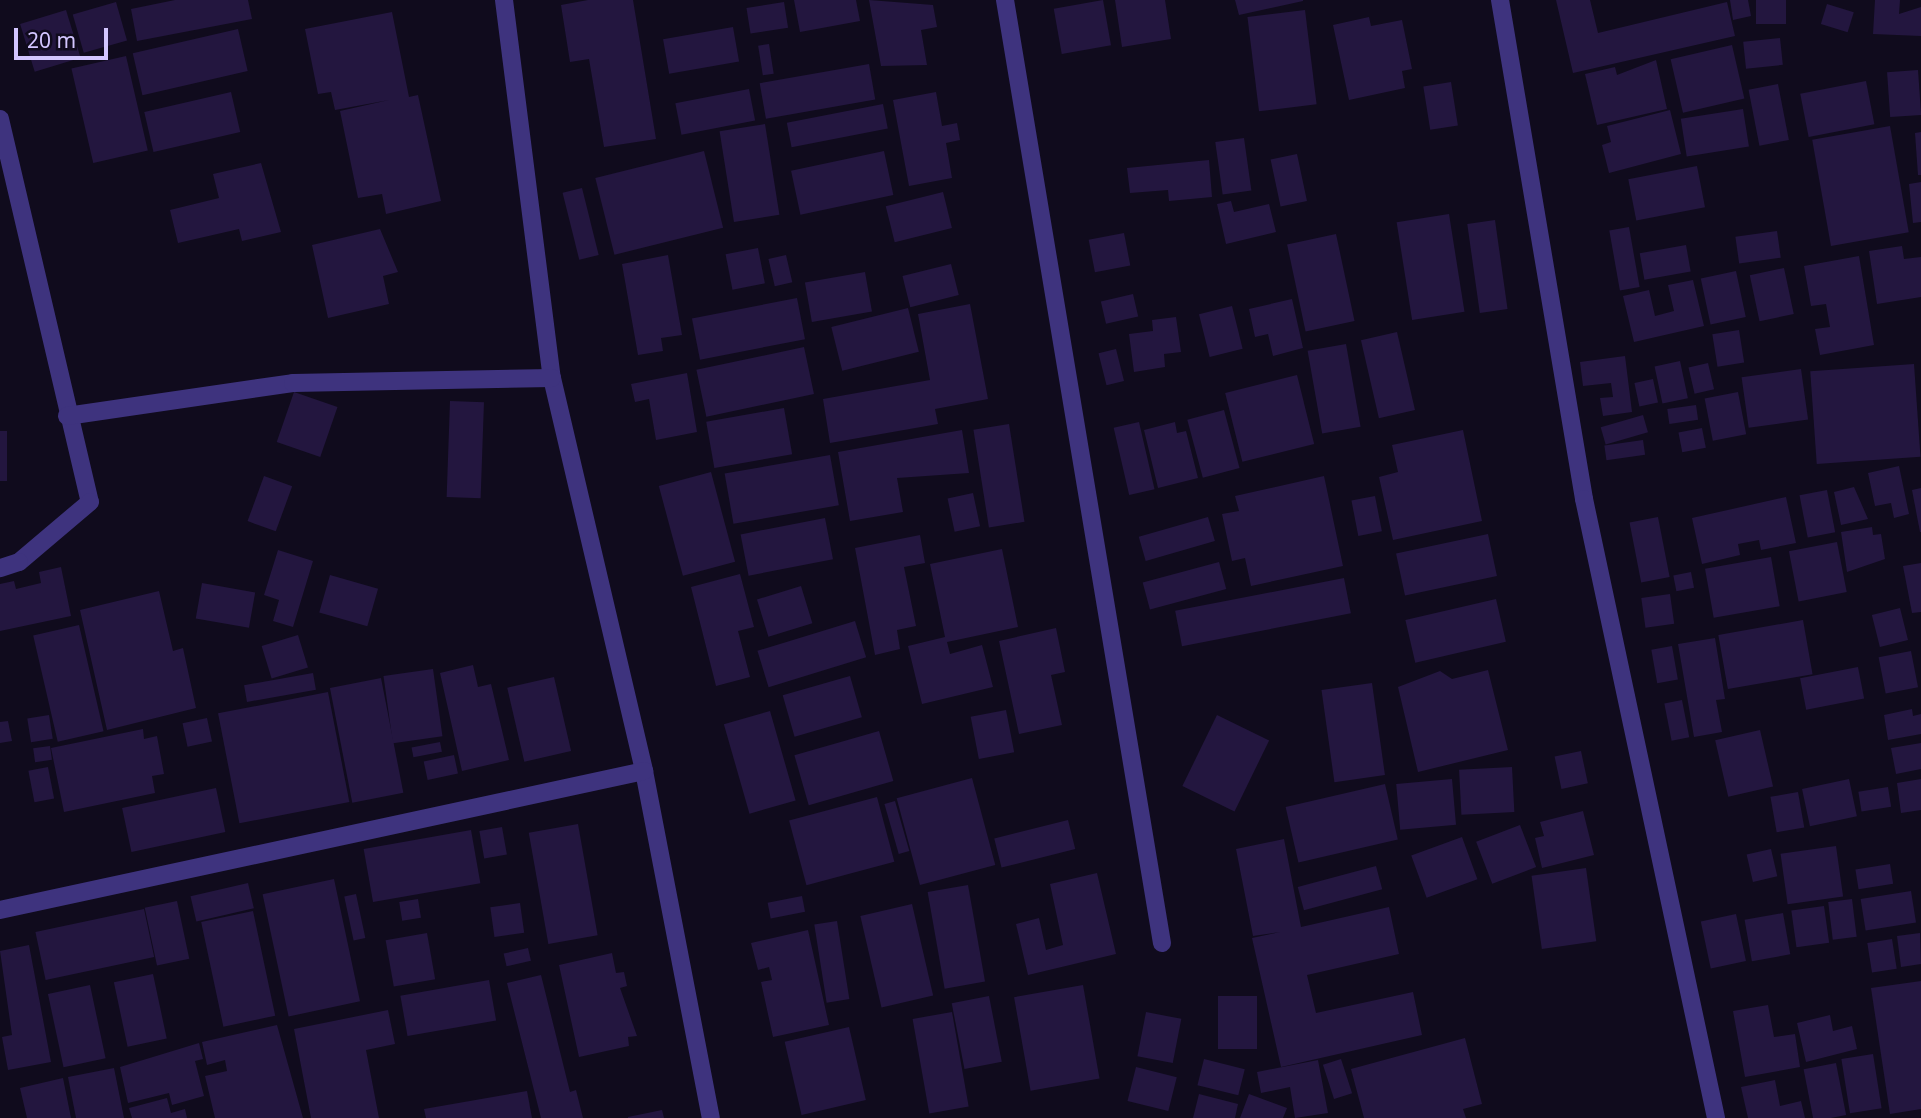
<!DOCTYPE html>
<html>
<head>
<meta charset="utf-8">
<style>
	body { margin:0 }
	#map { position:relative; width:1921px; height:1118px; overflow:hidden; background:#100b1d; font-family:"Noto Sans",sans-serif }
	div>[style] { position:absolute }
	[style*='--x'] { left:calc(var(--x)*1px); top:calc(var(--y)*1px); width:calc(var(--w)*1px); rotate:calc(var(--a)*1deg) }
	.building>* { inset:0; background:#23163f; transform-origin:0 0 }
	.minor>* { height:18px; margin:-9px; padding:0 9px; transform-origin:9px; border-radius:9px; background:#3e337e }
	span { translate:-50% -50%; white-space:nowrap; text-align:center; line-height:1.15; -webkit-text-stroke:5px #100b1d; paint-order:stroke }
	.scale { position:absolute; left:14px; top:28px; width:94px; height:32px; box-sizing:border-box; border:4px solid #d3c6ff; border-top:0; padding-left:9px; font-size:21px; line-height:24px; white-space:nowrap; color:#d3c6ff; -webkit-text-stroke:5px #100b1d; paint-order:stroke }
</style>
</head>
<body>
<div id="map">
	<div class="building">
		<div style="clip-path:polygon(175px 0,248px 0,252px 19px,137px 41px,131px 9px)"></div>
		<div style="clip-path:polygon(588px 0,633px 0,656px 139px,604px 147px,589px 59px,570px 62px,561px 5px)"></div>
		<div style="clip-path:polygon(794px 0,856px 0,860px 21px,800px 32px)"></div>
		<div style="clip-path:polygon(869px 0,933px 5px,937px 27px,921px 30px,927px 65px,881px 66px)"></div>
		<div style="left:1103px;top:0;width:46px;height:50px;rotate:80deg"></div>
		<div style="clip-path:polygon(1115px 0,1165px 0,1171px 39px,1122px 47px)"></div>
		<div style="clip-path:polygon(1235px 0,1303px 0,1303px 1px,1239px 15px)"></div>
		<div style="clip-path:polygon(1556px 0,1590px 0,1598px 33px,1727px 2px,1735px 36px,1573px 73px)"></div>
		<div style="clip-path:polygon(1730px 0,1748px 0,1751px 16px,1733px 20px)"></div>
		<div style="left:1756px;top:0;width:30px;height:24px"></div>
		<div style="clip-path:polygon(1875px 0,1900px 0,1899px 14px,1921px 7px,1921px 36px,1873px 34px)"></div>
		<div style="left:116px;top:2px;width:40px;height:45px;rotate:74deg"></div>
		<div style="left:784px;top:2px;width:26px;height:38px;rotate:81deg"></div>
		<div style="left:1827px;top:4px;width:28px;height:21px;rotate:17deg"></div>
		<div style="left:66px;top:10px;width:50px;height:48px;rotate:73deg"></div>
		<div style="left:1305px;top:10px;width:95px;height:58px;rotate:83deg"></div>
		<div style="clip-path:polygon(392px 12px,409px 97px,418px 95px,441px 201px,386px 214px,382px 194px,358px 198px,340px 111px,389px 100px,335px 110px,331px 92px,318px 94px,305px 29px)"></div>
		<div style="clip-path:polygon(1369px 17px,1371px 26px,1402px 20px,1412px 69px,1402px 71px,1405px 88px,1349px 100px,1333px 25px)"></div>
		<div style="left:733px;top:27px;width:35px;height:71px;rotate:80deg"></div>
		<div style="left:238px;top:29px;width:43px;height:108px;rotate:77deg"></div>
		<div style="left:1780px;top:38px;width:27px;height:37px;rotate:84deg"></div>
		<div style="left:769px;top:44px;width:30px;height:11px;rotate:81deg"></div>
		<div style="left:1732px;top:45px;width:55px;height:63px;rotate:77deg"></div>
		<div style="left:126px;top:56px;width:97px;height:56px;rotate:77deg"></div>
		<div style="clip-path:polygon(1656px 60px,1667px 109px,1597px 125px,1585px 74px,1615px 67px,1617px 75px)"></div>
		<div style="left:869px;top:64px;width:36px;height:111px;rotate:80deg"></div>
		<div style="left:1918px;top:70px;width:45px;height:31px;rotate:86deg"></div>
		<div style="left:1866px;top:81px;width:44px;height:67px;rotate:79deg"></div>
		<div style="left:1451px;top:82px;width:44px;height:28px;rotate:81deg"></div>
		<div style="left:1778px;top:84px;width:57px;height:30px;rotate:79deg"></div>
		<div style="left:749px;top:89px;width:32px;height:75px;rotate:79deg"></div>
		<div style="left:231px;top:92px;width:41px;height:89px;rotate:77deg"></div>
		<div style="clip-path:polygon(936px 92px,942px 126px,957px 123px,960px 140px,946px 143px,952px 178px,909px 186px,893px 100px)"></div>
		<div style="left:883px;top:104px;width:25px;height:98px;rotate:79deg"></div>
		<div style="left:1743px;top:109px;width:38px;height:63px;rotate:81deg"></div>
		<div style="clip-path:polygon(1670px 110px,1681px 154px,1609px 173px,1602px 145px,1611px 142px,1607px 126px)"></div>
		<div style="left:765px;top:124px;width:92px;height:46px;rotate:81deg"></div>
		<div style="left:1890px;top:126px;width:108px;height:79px;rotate:80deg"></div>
		<div style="clip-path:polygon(1921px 132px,1921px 175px,1918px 175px,1915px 133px)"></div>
		<div style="left:1244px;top:138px;width:53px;height:29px;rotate:82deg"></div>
		<div style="left:704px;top:151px;width:79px;height:112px;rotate:76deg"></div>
		<div style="left:884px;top:151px;width:45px;height:95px;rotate:78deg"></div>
		<div style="left:1297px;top:154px;width:48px;height:27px;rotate:78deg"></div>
		<div style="clip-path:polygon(1209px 160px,1212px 197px,1169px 201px,1168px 190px,1130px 193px,1127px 168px)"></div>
		<div style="clip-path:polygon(261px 163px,281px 232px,242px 241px,239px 229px,178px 243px,170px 210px,219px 198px,213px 174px)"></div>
		<div style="left:1697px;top:166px;width:42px;height:70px;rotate:79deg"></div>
		<div style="clip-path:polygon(1921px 182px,1921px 222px,1913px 223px,1909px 184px)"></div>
		<div style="left:582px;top:188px;width:69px;height:20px;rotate:76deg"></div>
		<div style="left:943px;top:192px;width:37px;height:59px;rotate:76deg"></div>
		<div style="clip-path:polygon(1231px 201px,1234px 212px,1269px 204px,1276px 232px,1226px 244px,1217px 204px)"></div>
		<div style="left:1449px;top:214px;width:99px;height:53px;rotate:81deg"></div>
		<div style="left:1495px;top:220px;width:90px;height:28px;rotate:82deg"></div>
		<div style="left:1629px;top:227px;width:61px;height:20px;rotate:80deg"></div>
		<div style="clip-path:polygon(380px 229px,398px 272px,383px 276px,389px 304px,328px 318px,312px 245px)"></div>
		<div style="left:1777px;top:231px;width:27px;height:42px;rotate:82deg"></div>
		<div style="left:1124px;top:233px;width:33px;height:36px;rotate:79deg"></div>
		<div style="left:1336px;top:234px;width:89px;height:50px;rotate:78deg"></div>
		<div style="left:1686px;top:245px;width:27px;height:47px;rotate:80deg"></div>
		<div style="clip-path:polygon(1902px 246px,1904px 259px,1921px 257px,1921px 297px,1877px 304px,1869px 251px)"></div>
		<div style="left:758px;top:248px;width:36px;height:33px;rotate:79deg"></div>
		<div style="clip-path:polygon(668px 255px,682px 335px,661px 338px,663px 351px,638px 355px,622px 264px)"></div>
		<div style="left:786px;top:255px;width:28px;height:18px;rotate:77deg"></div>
		<div style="clip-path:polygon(1859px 256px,1874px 345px,1820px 355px,1815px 329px,1830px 327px,1826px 304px,1811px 306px,1804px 266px)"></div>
		<div style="left:951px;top:264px;width:32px;height:50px;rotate:76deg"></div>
		<div style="left:1784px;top:268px;width:47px;height:35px;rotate:78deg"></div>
		<div style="left:1736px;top:271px;width:47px;height:36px;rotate:78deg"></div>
		<div style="left:865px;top:272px;width:40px;height:61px;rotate:80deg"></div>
		<div style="clip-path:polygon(1693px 280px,1704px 326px,1634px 342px,1623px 296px,1649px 290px,1655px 316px,1674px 311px,1668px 285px)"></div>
		<div style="left:1133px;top:294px;width:23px;height:33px;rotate:77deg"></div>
		<div style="left:797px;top:298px;width:42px;height:107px;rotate:79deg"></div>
		<div style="clip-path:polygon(1292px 299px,1303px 348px,1273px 356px,1268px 334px,1255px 337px,1249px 309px)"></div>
		<div style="clip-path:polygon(970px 304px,988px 399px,935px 409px,938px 424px,830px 443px,823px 399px,930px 380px,918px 314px)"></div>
		<div style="left:1232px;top:306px;width:44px;height:34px;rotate:76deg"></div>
		<div style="left:908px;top:308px;width:45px;height:79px;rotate:76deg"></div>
		<div style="clip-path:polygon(1176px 317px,1181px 352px,1164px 354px,1165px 367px,1134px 372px,1129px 334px,1153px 331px,1152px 320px)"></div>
		<div style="left:1739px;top:330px;width:33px;height:27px;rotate:81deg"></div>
		<div style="left:1397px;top:332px;width:80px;height:37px;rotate:77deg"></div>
		<div style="left:1346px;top:344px;width:84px;height:39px;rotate:80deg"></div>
		<div style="left:804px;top:347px;width:48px;height:110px;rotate:78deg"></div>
		<div style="left:1116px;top:349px;width:33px;height:18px;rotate:76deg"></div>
		<div style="clip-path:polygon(1625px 356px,1632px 412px,1603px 416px,1600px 398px,1613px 397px,1611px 383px,1583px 386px,1580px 362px)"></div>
		<div style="left:1680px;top:361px;width:38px;height:26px;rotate:78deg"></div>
		<div style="left:1708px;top:363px;width:27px;height:20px;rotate:77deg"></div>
		<div style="left:1914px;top:364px;width:93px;height:104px;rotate:86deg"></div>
		<div style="left:1801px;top:369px;width:51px;height:60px;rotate:82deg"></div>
		<div style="clip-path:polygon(687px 373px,697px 432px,656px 440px,649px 399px,635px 402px,631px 384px)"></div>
		<div style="left:1297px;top:375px;width:71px;height:74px;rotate:76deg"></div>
		<div style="left:1653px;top:379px;width:24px;height:19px;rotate:78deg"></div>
		<div style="left:294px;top:392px;width:46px;height:53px;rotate:19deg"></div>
		<div style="left:1738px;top:392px;width:43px;height:34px;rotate:79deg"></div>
		<div style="left:450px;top:401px;width:34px;height:96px;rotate:2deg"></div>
		<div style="left:1696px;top:405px;width:15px;height:29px;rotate:82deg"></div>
		<div style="left:784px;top:408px;width:47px;height:79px;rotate:80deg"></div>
		<div style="left:1224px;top:410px;width:60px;height:38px;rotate:75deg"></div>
		<div style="left:1643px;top:415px;width:18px;height:44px;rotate:74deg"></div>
		<div style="left:1139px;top:422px;width:69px;height:26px;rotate:77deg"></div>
		<div style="clip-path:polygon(1175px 422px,1177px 433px,1186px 431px,1198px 478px,1158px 488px,1144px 430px)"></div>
		<div style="left:1009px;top:424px;width:99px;height:36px;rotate:81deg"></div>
		<div style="left:1702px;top:428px;width:20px;height:24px;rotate:79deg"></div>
		<div style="clip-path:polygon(962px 430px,969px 473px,897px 478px,903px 512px,850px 521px,838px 452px)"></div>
		<div style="clip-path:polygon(1463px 430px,1482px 521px,1393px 540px,1379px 477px,1398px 472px,1392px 445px)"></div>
		<div style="left:0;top:431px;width:7px;height:50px"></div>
		<div style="left:1643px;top:440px;width:15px;height:39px;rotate:82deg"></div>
		<div style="left:830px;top:455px;width:51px;height:107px;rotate:80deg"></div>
		<div style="clip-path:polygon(1899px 466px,1909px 514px,1894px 518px,1891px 503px,1875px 506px,1868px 473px)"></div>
		<div style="left:711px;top:472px;width:93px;height:54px;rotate:75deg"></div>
		<div style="left:264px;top:476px;width:30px;height:48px;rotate:20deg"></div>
		<div style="clip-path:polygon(1324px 476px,1343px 566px,1251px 586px,1245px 558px,1232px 561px,1222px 514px,1239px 511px,1235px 496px)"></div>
		<div style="clip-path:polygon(1854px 487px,1868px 519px,1841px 525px,1834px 492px)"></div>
		<div style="clip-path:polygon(1921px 488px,1921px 532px,1920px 532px,1912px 490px)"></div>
		<div style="left:1827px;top:490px;width:43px;height:28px;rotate:79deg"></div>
		<div style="left:973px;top:493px;width:34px;height:26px;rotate:78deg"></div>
		<div style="left:1375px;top:496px;width:36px;height:24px;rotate:79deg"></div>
		<div style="clip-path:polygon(1786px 497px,1796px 543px,1761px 550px,1759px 540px,1738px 544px,1740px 555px,1702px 564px,1692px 518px)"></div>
		<div style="left:1208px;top:517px;width:25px;height:72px;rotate:74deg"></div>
		<div style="left:1658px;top:517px;width:61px;height:29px;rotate:79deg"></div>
		<div style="left:825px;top:518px;width:42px;height:86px;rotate:79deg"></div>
		<div style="clip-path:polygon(1872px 527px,1873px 535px,1881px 534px,1885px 559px,1847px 572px,1841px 532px)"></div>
		<div style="left:1488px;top:534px;width:43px;height:94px;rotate:78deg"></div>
		<div style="clip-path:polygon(920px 535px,925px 563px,904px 567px,916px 626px,897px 630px,900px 649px,875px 655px,855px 548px)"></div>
		<div style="left:1837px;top:542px;width:51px;height:49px;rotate:79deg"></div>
		<div style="clip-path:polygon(1002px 549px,1018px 627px,947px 642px,950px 654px,982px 645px,993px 687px,922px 704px,908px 646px,945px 637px,930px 564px)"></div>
		<div style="clip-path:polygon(278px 550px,313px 561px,293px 627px,273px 621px,279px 600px,264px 595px)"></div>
		<div style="left:1771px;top:557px;width:50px;height:67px;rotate:80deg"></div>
		<div style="left:1219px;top:562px;width:28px;height:79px;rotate:75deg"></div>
		<div style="clip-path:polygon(1921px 563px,1921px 612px,1912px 613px,1903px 566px)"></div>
		<div style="clip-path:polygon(61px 567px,71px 616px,0 631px,0 584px,14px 581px,16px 589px,41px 583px,39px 572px)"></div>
		<div style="left:1691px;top:572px;width:16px;height:18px;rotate:79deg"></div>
		<div style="clip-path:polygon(740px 574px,754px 627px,738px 631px,750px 677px,716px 686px,691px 587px)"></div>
		<div style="left:330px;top:575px;width:50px;height:39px;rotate:16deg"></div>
		<div style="left:1344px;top:578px;width:36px;height:172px;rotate:79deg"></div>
		<div style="left:202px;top:583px;width:54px;height:36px;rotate:10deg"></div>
		<div style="left:801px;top:586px;width:39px;height:46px;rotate:73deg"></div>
		<div style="clip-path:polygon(159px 591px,173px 651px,183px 648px,196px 708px,107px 730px,80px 610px)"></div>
		<div style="left:1670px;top:594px;width:30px;height:29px;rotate:82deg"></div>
		<div style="left:1496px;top:599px;width:44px;height:93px;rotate:77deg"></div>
		<div style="left:1900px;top:608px;width:33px;height:29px;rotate:76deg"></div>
		<div style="left:1803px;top:620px;width:55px;height:86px;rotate:80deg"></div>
		<div style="left:855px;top:621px;width:38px;height:102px;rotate:73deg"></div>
		<div style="left:79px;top:625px;width:109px;height:47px;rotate:77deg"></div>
		<div style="clip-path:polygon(1056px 628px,1065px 672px,1051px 675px,1062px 725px,1019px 734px,999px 641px)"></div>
		<div style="left:298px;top:635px;width:34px;height:38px;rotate:73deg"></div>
		<div style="clip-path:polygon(1715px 638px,1725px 699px,1716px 700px,1722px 732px,1694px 737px,1678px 644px)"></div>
		<div style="left:1672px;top:646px;width:34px;height:21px;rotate:80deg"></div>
		<div style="left:1911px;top:651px;width:37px;height:33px;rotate:79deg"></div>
		<div style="clip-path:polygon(473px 665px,478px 687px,491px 684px,509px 760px,462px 771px,440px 673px)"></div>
		<div style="left:1858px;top:667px;width:32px;height:59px;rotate:79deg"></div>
		<div style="left:433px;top:669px;width:68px;height:50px;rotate:82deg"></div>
		<div style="clip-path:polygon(1488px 670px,1508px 750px,1418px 772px,1398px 687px,1440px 671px,1452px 679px)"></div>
		<div style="left:313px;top:673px;width:17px;height:70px;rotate:80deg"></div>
		<div style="left:850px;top:676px;width:43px;height:70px;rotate:74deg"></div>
		<div style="left:554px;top:677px;width:76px;height:48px;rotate:77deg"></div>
		<div style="left:381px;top:678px;width:117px;height:52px;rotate:79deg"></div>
		<div style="left:1372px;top:683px;width:93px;height:51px;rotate:82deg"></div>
		<div style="left:328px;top:692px;width:112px;height:112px;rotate:79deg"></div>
		<div style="left:1682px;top:700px;width:38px;height:18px;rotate:79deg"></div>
		<div style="clip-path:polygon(1912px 709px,1913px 716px,1921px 714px,1921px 734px,1888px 740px,1884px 715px)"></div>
		<div style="left:1006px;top:710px;width:43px;height:36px;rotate:79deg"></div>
		<div style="left:770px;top:711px;width:93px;height:48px;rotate:74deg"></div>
		<div style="left:49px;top:715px;width:24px;height:22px;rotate:81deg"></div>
		<div style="left:1217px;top:715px;width:58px;height:79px;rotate:26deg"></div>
		<div style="left:207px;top:718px;width:24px;height:25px;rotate:78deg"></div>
		<div style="clip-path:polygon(8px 721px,12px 741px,0 743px,0 722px)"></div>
		<div style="clip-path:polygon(143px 729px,144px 739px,157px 736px,164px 774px,152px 776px,155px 793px,64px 812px,51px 748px)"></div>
		<div style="left:1760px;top:730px;width:58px;height:46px;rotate:77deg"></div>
		<div style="left:879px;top:731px;width:52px;height:88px;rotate:74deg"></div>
		<div style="left:440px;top:742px;width:10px;height:29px;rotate:79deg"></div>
		<div style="clip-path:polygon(1921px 743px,1921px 769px,1896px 774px,1891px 748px)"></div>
		<div style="left:50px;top:746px;width:14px;height:17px;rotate:82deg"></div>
		<div style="left:1581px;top:751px;width:33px;height:27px;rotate:78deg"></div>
		<div style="left:454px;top:755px;width:19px;height:31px;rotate:78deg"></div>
		<div style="left:48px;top:767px;width:32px;height:20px;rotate:79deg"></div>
		<div style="left:1512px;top:767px;width:45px;height:53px;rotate:87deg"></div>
		<div style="left:972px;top:778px;width:90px;height:78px;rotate:75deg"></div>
		<div style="left:1452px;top:779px;width:46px;height:56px;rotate:85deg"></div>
		<div style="left:1849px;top:779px;width:38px;height:48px;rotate:78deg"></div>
		<div style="clip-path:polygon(1921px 779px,1921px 810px,1901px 813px,1897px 783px)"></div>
		<div style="left:1385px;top:784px;width:57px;height:102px;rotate:77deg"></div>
		<div style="left:1888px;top:787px;width:20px;height:30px;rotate:81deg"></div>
		<div style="left:216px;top:788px;width:45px;height:96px;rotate:78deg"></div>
		<div style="left:1798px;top:792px;width:36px;height:28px;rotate:80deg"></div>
		<div style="left:877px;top:797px;width:67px;height:91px;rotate:75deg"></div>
		<div style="left:895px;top:801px;width:52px;height:11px;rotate:74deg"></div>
		<div style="clip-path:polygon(1583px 811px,1594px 855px,1542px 868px,1535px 838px,1544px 836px,1540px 822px)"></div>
		<div style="left:1068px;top:820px;width:30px;height:76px;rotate:76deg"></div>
		<div style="left:578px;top:824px;width:113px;height:50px;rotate:80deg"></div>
		<div style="left:1520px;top:825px;width:45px;height:47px;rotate:69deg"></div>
		<div style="left:502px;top:827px;width:28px;height:23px;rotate:80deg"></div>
		<div style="left:471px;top:830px;width:54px;height:109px;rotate:80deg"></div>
		<div style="left:1462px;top:837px;width:45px;height:54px;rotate:70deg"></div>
		<div style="clip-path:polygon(1284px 839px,1301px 927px,1389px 907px,1399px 954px,1307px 975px,1316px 1013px,1413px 992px,1422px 1035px,1281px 1067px,1252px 938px,1280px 932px,1253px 936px,1236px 849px)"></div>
		<div style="left:1836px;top:846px;width:51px;height:56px;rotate:82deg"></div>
		<div style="left:1771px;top:849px;width:28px;height:25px;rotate:77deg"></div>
		<div style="left:1890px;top:864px;width:20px;height:35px;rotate:81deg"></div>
		<div style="left:1376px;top:866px;width:24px;height:81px;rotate:75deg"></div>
		<div style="left:1586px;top:868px;width:74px;height:55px;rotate:82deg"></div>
		<div style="clip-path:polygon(1097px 873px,1116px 954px,1028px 975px,1016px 924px,1039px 918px,1046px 950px,1063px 945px,1050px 884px)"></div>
		<div style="left:334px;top:879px;width:125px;height:73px;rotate:78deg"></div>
		<div style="left:248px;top:883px;width:26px;height:59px;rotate:77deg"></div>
		<div style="left:968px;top:885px;width:98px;height:41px;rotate:80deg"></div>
		<div style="left:1911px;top:891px;width:32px;height:51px;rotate:81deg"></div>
		<div style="left:356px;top:894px;width:45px;height:12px;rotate:78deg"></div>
		<div style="left:802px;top:896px;width:16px;height:35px;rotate:79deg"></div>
		<div style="left:418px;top:899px;width:19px;height:19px;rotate:81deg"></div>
		<div style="left:1852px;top:899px;width:38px;height:24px;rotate:83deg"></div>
		<div style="left:177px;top:901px;width:59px;height:33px;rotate:78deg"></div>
		<div style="left:520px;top:903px;width:30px;height:30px;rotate:82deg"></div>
		<div style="left:912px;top:904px;width:94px;height:53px;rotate:77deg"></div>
		<div style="left:1824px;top:906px;width:37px;height:33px;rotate:82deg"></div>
		<div style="left:144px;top:909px;width:49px;height:111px;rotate:78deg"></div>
		<div style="left:253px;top:911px;width:107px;height:53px;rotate:78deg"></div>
		<div style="left:1783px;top:913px;width:42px;height:39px;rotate:80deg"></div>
		<div style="left:1736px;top:914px;width:48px;height:36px;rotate:78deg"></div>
		<div style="left:837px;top:921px;width:79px;height:23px;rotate:81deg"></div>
		<div style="clip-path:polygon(808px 930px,829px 1025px,773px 1037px,761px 982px,772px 980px,769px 967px,758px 970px,751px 943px)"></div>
		<div style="left:427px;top:933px;width:47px;height:42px;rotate:80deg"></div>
		<div style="clip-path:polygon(1920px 933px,1921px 964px,1901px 967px,1897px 936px)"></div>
		<div style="left:1892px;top:939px;width:30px;height:25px;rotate:81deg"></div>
		<div style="clip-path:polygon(29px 945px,51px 1062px,8px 1070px,2px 1037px,12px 1035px,0 951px)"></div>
		<div style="left:528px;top:948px;width:13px;height:25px;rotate:77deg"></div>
		<div style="clip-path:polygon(612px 953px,616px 973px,624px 972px,627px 986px,620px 988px,637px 1036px,628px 1037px,629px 1046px,579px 1057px,559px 965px)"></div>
		<div style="left:153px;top:974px;width:66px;height:40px;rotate:78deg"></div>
		<div style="clip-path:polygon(541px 975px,570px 1092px,576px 1090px,583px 1118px,541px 1118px,507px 983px)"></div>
		<div style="left:489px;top:980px;width:41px;height:90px;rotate:80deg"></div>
		<div style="clip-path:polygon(1921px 981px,1921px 1109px,1890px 1114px,1871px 988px)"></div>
		<div style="left:90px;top:985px;width:75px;height:43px;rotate:78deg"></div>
		<div style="left:1083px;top:985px;width:95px;height:70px;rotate:80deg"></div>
		<div style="left:989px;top:996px;width:67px;height:38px;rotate:79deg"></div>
		<div style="left:1218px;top:996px;width:39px;height:53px"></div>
		<div style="clip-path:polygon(1768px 1005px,1774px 1037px,1795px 1034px,1800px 1067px,1745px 1077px,1733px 1011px)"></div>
		<div style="clip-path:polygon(388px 1010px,395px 1044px,366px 1050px,379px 1118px,311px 1118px,294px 1029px)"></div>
		<div style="left:952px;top:1012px;width:96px;height:40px;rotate:80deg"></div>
		<div style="left:1146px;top:1012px;width:36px;height:45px;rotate:11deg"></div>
		<div style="clip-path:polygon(1830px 1015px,1833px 1031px,1852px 1026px,1857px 1049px,1806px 1062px,1797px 1023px)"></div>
		<div style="clip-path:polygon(277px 1025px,303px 1118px,215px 1118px,205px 1076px,227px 1071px,225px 1060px,207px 1065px,202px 1042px)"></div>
		<div style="left:849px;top:1027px;width:75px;height:66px;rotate:77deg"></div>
		<div style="clip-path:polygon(1465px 1038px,1482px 1104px,1463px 1109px,1466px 1118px,1364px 1118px,1351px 1069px)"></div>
		<div style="clip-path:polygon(199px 1043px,203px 1059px,195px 1061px,204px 1096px,172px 1105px,169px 1093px,128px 1103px,120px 1067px)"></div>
		<div style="left:1873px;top:1054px;width:55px;height:32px;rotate:81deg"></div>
		<div style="left:1204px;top:1059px;width:42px;height:27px;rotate:14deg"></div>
		<div style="left:1341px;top:1059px;width:36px;height:19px;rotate:72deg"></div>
		<div style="clip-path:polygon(1318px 1060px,1328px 1113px,1295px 1118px,1290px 1087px,1261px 1093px,1257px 1072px)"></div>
		<div style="left:1836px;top:1063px;width:53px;height:33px;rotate:79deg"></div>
		<div style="left:1136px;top:1067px;width:42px;height:35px;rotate:14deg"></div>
		<div style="clip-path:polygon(114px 1068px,124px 1118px,76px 1118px,68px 1077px)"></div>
		<div style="clip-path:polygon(63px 1078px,71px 1118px,27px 1118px,20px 1088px)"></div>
		<div style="clip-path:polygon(1775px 1080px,1780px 1106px,1801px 1101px,1805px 1118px,1748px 1118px,1741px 1087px)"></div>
		<div style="clip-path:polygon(527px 1091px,532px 1118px,426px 1118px,424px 1109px)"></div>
		<div style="clip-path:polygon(1199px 1094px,1238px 1104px,1235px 1118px,1193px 1118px)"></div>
		<div style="clip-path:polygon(1249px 1094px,1287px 1108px,1283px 1118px,1240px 1118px)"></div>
		<div style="clip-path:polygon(167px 1098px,171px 1113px,185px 1109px,187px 1118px,132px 1118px,129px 1108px)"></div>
		<div style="clip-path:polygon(662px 1110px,664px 1118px,628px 1118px,628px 1117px)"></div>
	</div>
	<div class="minor">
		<div style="--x:504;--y:0;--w:381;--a:82.8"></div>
		<div style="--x:552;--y:378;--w:404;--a:76.8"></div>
		<div style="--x:644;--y:771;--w:353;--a:79.1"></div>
		<div style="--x:1005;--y:0;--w:956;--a:80.55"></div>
		<div style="--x:1500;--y:0;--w:506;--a:80.44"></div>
		<div style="--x:1584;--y:499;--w:633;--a:77.96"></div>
		<div style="--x:0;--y:119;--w:393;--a:76.8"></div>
		<div style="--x:90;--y:502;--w:93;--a:139.8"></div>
		<div style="--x:19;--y:562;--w:20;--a:162"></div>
		<div style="--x:67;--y:416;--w:228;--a:-8.3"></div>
		<div style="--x:293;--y:383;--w:259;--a:-1.1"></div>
		<div style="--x:0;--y:910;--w:659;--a:-12.18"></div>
	</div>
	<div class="scale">20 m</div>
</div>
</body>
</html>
